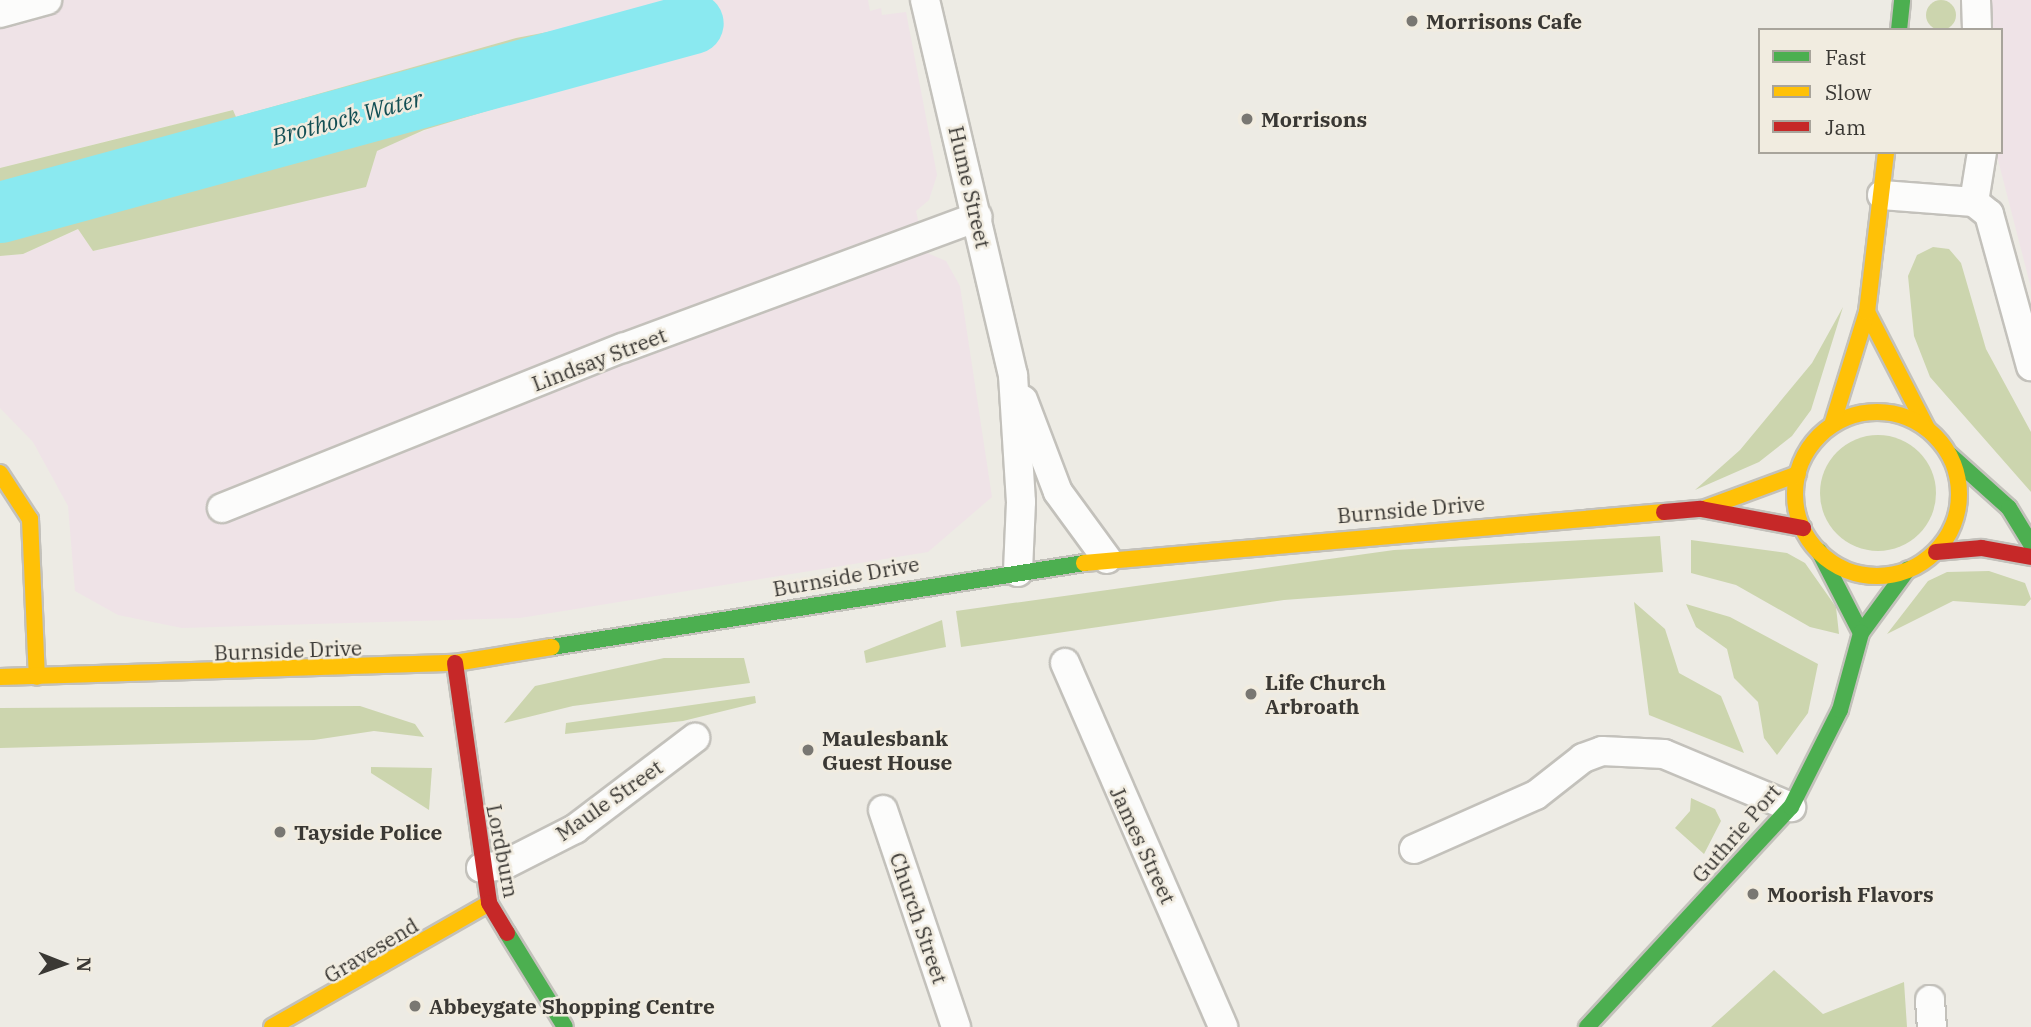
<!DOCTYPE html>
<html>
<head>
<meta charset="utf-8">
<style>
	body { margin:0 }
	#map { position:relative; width:2031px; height:1027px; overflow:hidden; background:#edebe4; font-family:"IBM Plex Serif",serif }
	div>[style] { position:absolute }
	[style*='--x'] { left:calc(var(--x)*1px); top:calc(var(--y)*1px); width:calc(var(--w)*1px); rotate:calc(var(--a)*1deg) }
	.industrial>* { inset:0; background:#efe3e7 }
	.green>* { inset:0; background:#ccd5ae }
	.round { border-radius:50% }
	.river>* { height:61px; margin:-30.5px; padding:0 30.5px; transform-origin:30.5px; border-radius:30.5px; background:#8ae9f0 }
	.roads { filter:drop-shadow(2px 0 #c3c1bb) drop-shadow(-2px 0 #c3c1bb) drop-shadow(0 2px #c3c1bb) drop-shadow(0 -2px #c3c1bb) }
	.street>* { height:28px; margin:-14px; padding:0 14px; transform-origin:14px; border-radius:14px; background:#fcfcfb }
	.fast>* { height:16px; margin:-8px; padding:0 8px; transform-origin:8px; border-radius:8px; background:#4caf50 }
	.slow>* { height:16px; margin:-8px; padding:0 8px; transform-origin:8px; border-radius:8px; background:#ffc107 }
	.slow>.ring { margin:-8px; padding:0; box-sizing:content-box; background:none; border:16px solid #ffc107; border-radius:50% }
	.jam>* { height:16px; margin:-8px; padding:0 8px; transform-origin:8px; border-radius:8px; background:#c62828 }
	.dots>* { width:19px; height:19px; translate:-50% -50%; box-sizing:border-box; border:4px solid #f1ece0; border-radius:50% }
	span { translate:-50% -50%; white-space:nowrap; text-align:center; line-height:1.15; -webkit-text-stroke:5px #f1ece0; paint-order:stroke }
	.poi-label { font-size:21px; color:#3a3834; font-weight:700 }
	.left { translate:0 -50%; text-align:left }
	.street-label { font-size:21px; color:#3a3834 }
	.water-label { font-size:23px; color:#124f54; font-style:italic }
	.legend { position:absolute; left:1758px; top:28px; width:245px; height:126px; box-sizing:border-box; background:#f1ece0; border:2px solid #a8a49b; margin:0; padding:9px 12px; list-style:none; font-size:21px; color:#3a3834 }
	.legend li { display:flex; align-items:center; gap:14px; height:35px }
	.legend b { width:35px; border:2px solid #a8a49b }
	.north { position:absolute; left:28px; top:929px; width:70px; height:70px; -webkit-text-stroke:5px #f1ece0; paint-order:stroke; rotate:91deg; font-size:19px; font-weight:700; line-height:28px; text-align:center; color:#3a3834 }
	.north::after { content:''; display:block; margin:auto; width:24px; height:32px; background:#3a3834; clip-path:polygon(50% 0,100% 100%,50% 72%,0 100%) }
</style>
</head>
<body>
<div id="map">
	<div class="industrial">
		<div style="clip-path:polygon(0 0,868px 0,870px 11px,881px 8px,882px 15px,906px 12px,937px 175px,929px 200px,916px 211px,925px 252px,946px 261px,960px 286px,992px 497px,928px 552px,520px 618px,182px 628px,118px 615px,75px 591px,68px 506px,33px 442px,0 408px,0 256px,23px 254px,79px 229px,94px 251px,158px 234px,468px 114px,701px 46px,688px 5px,516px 38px,235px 117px,232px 110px,0 168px)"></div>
		<div style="clip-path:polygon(1991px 0,2031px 0,2031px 288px,1996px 152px,2001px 152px,2001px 30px,1991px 30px)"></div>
	</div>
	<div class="green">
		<div class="round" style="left:1926px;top:0;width:30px;height:30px"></div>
		<div style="clip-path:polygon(689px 5px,701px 46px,424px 130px,377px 151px,366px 187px,93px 251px,78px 229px,23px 254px,0 256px,0 168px,233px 110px,236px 117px,516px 38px)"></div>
		<div style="clip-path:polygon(1933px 247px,1949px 249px,1961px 263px,1986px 349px,2031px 432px,2031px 492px,1930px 377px,1914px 336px,1908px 276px,1917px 255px)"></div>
		<div style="clip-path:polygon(1843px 307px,1811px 410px,1792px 436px,1759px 462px,1695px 490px,1740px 450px,1812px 363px)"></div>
		<div class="round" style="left:1820px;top:435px;width:116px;height:116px"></div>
		<div style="clip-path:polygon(1660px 536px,1663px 572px,1284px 600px,961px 647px,956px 611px,1394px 550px)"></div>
		<div style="clip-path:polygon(1691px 540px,1787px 553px,1805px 563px,1836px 607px,1839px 634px,1810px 627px,1736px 585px,1691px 573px)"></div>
		<div style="clip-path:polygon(1989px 571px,2025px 583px,2031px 599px,2025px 606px,1953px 601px,1887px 634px,1928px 581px,1947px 572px)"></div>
		<div style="clip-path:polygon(1634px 602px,1665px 629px,1679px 673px,1721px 696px,1744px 753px,1649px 715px)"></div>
		<div style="clip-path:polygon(1686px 604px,1730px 617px,1818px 664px,1808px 713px,1777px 755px,1764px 738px,1758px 702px,1734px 678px,1727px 649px,1696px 627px)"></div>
		<div style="clip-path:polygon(942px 620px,946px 647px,866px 663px,864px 651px)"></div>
		<div style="clip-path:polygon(664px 658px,744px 658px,750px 683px,573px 706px,504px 723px,535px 686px)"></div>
		<div style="clip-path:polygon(755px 696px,756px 703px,683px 721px,565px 734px,566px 723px)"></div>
		<div style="clip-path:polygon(360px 706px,415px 724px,424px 737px,374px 731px,314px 740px,0 748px,0 708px)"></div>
		<div style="clip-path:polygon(371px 767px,432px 768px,429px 810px,371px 773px)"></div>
		<div style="clip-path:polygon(1691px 798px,1715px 809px,1721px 821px,1704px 854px,1675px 828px,1690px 811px)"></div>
		<div style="clip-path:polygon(1774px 970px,1823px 1014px,1904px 982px,1907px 1027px,1711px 1027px)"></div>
	</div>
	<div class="river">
		<div style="--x:0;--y:212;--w:718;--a:-15.26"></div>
	</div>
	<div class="roads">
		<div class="street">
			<div style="--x:925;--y:0;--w:385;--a:76.8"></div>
			<div style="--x:1013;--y:375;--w:127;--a:86.4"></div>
			<div style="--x:1021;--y:502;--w:70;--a:92.5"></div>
			<div style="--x:1976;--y:0;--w:30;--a:88"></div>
			<div style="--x:0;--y:13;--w:49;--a:-15.5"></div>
			<div style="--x:1882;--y:195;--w:92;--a:4.4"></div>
			<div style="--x:1974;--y:202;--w:19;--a:39"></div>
			<div style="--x:1989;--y:214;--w:158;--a:74.6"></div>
			<div style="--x:1974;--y:202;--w:51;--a:-80.9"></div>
			<div style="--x:1023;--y:400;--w:98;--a:69.2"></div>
			<div style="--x:1058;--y:492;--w:83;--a:53.8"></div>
			<div style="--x:222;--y:508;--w:432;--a:-21.8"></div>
			<div style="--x:623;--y:348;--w:378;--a:-20.3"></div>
			<div style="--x:1065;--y:663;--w:397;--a:66.5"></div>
			<div style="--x:883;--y:810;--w:229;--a:71.4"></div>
			<div style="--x:1414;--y:849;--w:133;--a:-23.9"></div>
			<div style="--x:1536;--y:795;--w:60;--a:-38.2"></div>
			<div style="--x:1583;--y:758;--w:20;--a:-20"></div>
			<div style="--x:1602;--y:751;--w:62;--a:2.8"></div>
			<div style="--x:1664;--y:754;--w:138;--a:22.7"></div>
			<div style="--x:481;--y:868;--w:23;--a:-7"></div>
			<div style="--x:504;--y:865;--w:80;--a:-26.9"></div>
			<div style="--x:575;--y:829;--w:151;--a:-37.2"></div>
			<div style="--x:1930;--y:1000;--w:27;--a:86"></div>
		</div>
		<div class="fast">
			<div style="--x:1899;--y:30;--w:30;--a:-84"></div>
			<div style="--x:1950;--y:455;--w:79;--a:41.9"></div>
			<div style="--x:2009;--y:508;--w:42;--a:58.6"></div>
			<div style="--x:1819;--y:551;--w:92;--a:62.9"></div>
			<div style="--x:1861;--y:633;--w:79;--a:-53.7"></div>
			<div style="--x:552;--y:647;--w:539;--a:-8.97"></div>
			<div style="--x:507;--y:933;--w:110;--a:58.3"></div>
			<div style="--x:1587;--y:1027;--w:300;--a:-47.2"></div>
			<div style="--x:1791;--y:807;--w:109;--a:-63.2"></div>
			<div style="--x:1840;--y:710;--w:80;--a:-74.7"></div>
		</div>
		<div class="slow">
			<div style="--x:1867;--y:312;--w:131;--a:62.7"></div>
			<div class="ring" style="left:1795px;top:412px;width:148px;height:148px"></div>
			<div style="--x:1832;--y:425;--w:118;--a:-72.8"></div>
			<div style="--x:1867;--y:312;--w:161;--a:-83.2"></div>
			<div style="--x:0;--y:473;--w:55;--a:56.9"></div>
			<div style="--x:30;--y:519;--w:158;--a:87.5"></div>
			<div style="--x:1703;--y:509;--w:101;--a:-20.2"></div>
			<div style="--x:1084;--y:563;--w:582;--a:-5.03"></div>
			<div style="--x:0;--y:677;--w:455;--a:-1.8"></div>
			<div style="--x:455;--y:663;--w:98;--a:-9.4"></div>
			<div style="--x:272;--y:1027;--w:250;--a:-29.7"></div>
		</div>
		<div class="jam">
			<div style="--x:1664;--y:512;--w:37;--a:-5"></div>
			<div style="--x:1701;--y:509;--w:104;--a:10.6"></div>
			<div style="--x:1936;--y:552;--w:46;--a:-5"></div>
			<div style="--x:1982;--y:548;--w:50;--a:10.4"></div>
			<div style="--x:455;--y:663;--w:242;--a:81.9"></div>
			<div style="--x:489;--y:903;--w:35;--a:59"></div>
		</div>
	</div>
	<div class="dots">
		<div style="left:1412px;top:21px;background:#797772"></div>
		<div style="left:1247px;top:119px;background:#797772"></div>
		<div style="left:1251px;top:694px;background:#797772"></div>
		<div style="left:808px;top:750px;background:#797772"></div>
		<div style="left:280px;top:832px;background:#797772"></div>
		<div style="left:1753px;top:894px;background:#797772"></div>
		<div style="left:415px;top:1006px;background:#797772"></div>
	</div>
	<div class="poi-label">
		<span class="left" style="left:1426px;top:21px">Morrisons Cafe</span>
		<span class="left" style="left:1261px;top:119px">Morrisons</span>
		<span class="left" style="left:1265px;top:694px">Life Church<br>Arbroath</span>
		<span class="left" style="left:822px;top:750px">Maulesbank<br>Guest House</span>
		<span class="left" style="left:294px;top:832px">Tayside Police</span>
		<span class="left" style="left:1767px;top:894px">Moorish Flavors</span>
		<span class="left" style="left:429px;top:1006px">Abbeygate Shopping Centre</span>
	</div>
	<div class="street-label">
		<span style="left:970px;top:187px;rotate:77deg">Hume Street</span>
		<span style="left:599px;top:359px;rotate:-21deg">Lindsay Street</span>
		<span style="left:1411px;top:509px;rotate:-5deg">Burnside Drive</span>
		<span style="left:846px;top:576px;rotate:-10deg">Burnside Drive</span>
		<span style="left:288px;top:650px;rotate:-2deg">Burnside Drive</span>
		<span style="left:609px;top:800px;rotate:-35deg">Maule Street</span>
		<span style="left:1736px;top:833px;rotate:-49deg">Guthrie Port</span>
		<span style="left:1143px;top:845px;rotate:65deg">James Street</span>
		<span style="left:503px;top:851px;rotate:79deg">Lordburn</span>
		<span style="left:919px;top:918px;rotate:71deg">Church Street</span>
		<span style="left:371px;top:950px;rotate:-31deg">Gravesend</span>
	</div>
	<div class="water-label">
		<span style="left:347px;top:117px;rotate:-15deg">Brothock Water</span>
	</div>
	<ul class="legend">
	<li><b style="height:9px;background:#4caf50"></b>Fast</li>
	<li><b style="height:9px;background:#ffc107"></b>Slow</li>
	<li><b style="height:9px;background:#c62828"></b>Jam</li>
	</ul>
	<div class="north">N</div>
</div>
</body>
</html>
